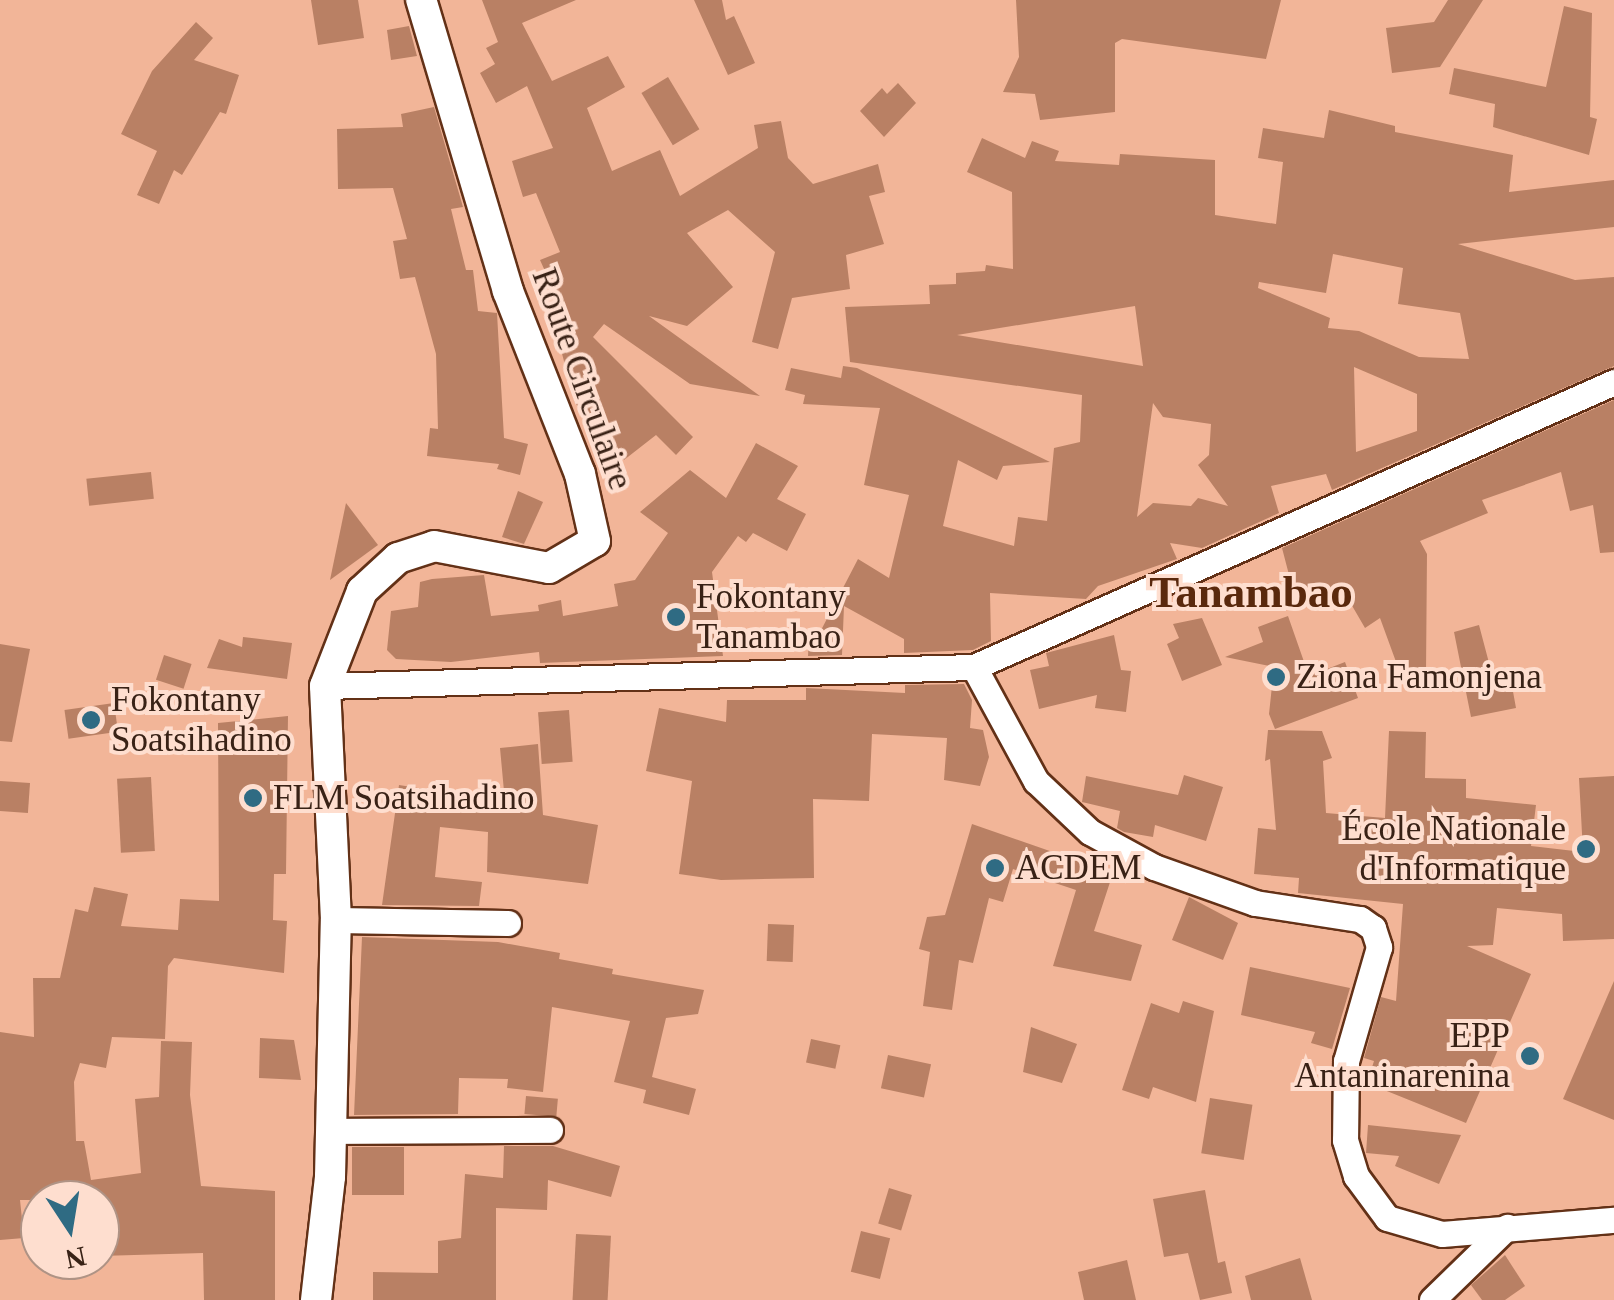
<!DOCTYPE html>
<html>
<head>
<meta charset="utf-8">
<style>
	body { margin:0 }
	#map { position:relative; width:1614px; height:1300px; overflow:hidden; background:#f2b598; font-family:"Times New Roman",serif }
	div>[style] { position:absolute }
	[style*='--x'] { left:calc(var(--x)*1px); top:calc(var(--y)*1px); width:calc(var(--w)*1px); rotate:calc(var(--a)*1deg) }
	.building>* { inset:0; background:#b98064; transform-origin:0 0 }
	.roads { filter:drop-shadow(2px 0 #633117) drop-shadow(-2px 0 #633117) drop-shadow(0 2px #633117) drop-shadow(0 -2px #633117) }
	.minor>* { height:25px; margin:-12.5px; padding:0 12.5px; transform-origin:12.5px; border-radius:12.5px; background:#fff }
	.tertiary>* { height:30px; margin:-15px; padding:0 15px; transform-origin:15px; border-radius:15px; background:#fff }
	.dots>* { width:28px; height:28px; translate:-50% -50%; box-sizing:border-box; border:5px solid #fedecf; border-radius:50% }
	span { translate:-50% -50%; white-space:nowrap; text-align:center; line-height:1.15; -webkit-text-stroke:8px #fedecf; paint-order:stroke }
	.street-label { font-size:35px; color:#392216 }
	.poi-label { font-size:35px; color:#392216 }
	.left { translate:0 -50%; text-align:left }
	.right { translate:-100% -50%; text-align:right }
	.district-label { font-size:45px; color:#5a290d; font-weight:700 }
	.north { position:absolute; left:20px; top:1180px; width:100px; height:100px; box-sizing:border-box; background:#fedecf; border:2px solid #af9385; border-radius:50%; rotate:168deg; font-size:28px; font-weight:700; line-height:40px; text-align:center; color:#392216 }
	.north::after { content:''; display:block; margin:auto; width:35px; height:45px; background:#2f6b83; clip-path:polygon(50% 0,100% 100%,50% 72%,0 100%) }
</style>
</head>
<body>
<div id="map">
	<div class="building">
		<div style="clip-path:polygon(311px 0,358px 0,364px 38px,318px 45px)"></div>
		<div style="clip-path:polygon(482px 0,576px 0,522px 23px,552px 81px,608px 56px,625px 87px,587px 108px,612px 171px,660px 150px,680px 196px,758px 148px,754px 125px,781px 121px,788px 158px,813px 184px,878px 164px,885px 192px,869px 196px,884px 244px,846px 255px,850px 289px,792px 298px,778px 349px,752px 342px,775px 252px,728px 210px,687px 233px,733px 287px,687px 326px,649px 316px,760px 396px,690px 384px,604px 324px,593px 337px,693px 437px,676px 455px,656px 435px,624px 460px,575px 403px,560px 346px,577px 342px,540px 260px,560px 252px,536px 193px,523px 197px,512px 161px,553px 148px,527px 86px,496px 103px,480px 73px,495px 64px,486px 48px,498px 42px)"></div>
		<div style="clip-path:polygon(694px 0,722px 0,726px 20px,734px 16px,755px 63px,728px 75px)"></div>
		<div style="clip-path:polygon(1016px 0,1281px 0,1266px 59px,1122px 39px,1115px 43px,1115px 112px,1040px 120px,1035px 94px,1003px 92px,1019px 57px)"></div>
		<div style="clip-path:polygon(1448px 0,1483px 0,1440px 67px,1392px 73px,1386px 28px,1434px 22px)"></div>
		<div style="clip-path:polygon(1564px 6px,1592px 13px,1590px 117px,1597px 119px,1589px 155px,1493px 127px,1495px 104px,1449px 94px,1454px 68px,1546px 87px)"></div>
		<div style="clip-path:polygon(196px 22px,213px 38px,194px 60px,239px 75px,226px 114px,220px 112px,182px 175px,174px 170px,159px 204px,137px 195px,157px 151px,121px 134px,152px 71px)"></div>
		<div style="clip-path:polygon(409px 26px,417px 56px,391px 60px,387px 30px)"></div>
		<div style="left:668px;top:77px;width:61px;height:31px;rotate:59deg"></div>
		<div style="clip-path:polygon(898px 83px,916px 103px,884px 137px,860px 111px,882px 88px,887px 94px)"></div>
		<div style="clip-path:polygon(434px 107px,463px 207px,451px 209px,466px 270px,473px 270px,478px 311px,497px 313px,504px 438px,528px 444px,520px 475px,497px 469px,499px 464px,427px 456px,430px 428px,438px 429px,436px 354px,415px 277px,400px 279px,393px 241px,407px 239px,393px 188px,338px 189px,337px 129px,403px 127px,401px 114px)"></div>
		<div style="clip-path:polygon(evenodd,1329px 110px,1395px 126px,1395px 132px,1513px 155px,1509px 192px,1614px 180px,1614px 227px,1458px 244px,1575px 280px,1614px 277px,1614px 366px,1332px 490px,1326px 474px,1271px 486px,1279px 513px,1202px 548px,1170px 543px,1177px 559px,1098px 586px,1086px 599px,990px 593px,991px 641px,973px 650px,904px 653px,904px 639px,844px 606px,842px 655px,808px 656px,809px 636px,818px 636px,858px 559px,889px 578px,909px 495px,864px 485px,880px 408px,803px 404px,805px 395px,785px 390px,791px 368px,841px 378px,843px 366px,857px 368px,1050px 462px,1003px 466px,997px 480px,958px 460px,943px 526px,1014px 546px,1018px 517px,1047px 521px,1054px 448px,1080px 442px,1082px 395px,850px 362px,845px 307px,930px 304px,929px 285px,956px 284px,956px 273px,985px 271px,986px 265px,1013px 269px,1012px 192px,967px 172px,982px 138px,1025px 158px,1032px 141px,1059px 151px,1055px 161px,1119px 165px,1120px 154px,1215px 160px,1215px 215px,1276px 224px,1283px 162px,1258px 158px,1263px 128px,1324px 138px,1329px 110px,1333px 254px,1403px 268px,1398px 304px,1460px 313px,1469px 359px,1419px 357px,1359px 331px,1328px 328px,1330px 318px,1258px 288px,1259px 282px,1326px 293px,1333px 254px,1329px 110px,1135px 306px,1143px 366px,957px 335px,1135px 306px,1329px 110px,1354px 367px,1417px 394px,1417px 431px,1356px 452px,1354px 367px,1329px 110px,1153px 403px,1163px 417px,1211px 424px,1209px 455px,1198px 465px,1228px 506px,1198px 498px,1191px 506px,1153px 503px,1137px 517px,1153px 403px)"></div>
		<div style="clip-path:polygon(1614px 400px,1614px 552px,1600px 553px,1593px 505px,1570px 511px,1561px 472px,1482px 500px,1488px 513px,1420px 541px,1427px 554px,1426px 672px,1403px 681px,1380px 618px,1365px 628px,1347px 597px,1333px 604px,1322px 586px,1294px 594px,1282px 548px)"></div>
		<div style="clip-path:polygon(756px 443px,798px 466px,777px 499px,806px 514px,787px 551px,753px 533px,746px 542px,738px 536px,712px 572px,723px 656px,540px 663px,539px 652px,451px 662px,396px 659px,387px 650px,391px 611px,418px 607px,420px 582px,432px 579px,484px 575px,491px 616px,539px 611px,538px 605px,561px 600px,563px 616px,618px 606px,614px 584px,635px 580px,668px 533px,640px 512px,690px 470px,726px 498px)"></div>
		<div style="left:151px;top:472px;width:27px;height:65px;rotate:84deg"></div>
		<div style="clip-path:polygon(518px 491px,543px 502px,524px 544px,502px 537px)"></div>
		<div style="clip-path:polygon(346px 503px,378px 545px,330px 580px)"></div>
		<div style="clip-path:polygon(1288px 616px,1309px 676px,1345px 662px,1358px 698px,1275px 729px,1269px 714px,1274px 667px,1225px 657px,1263px 642px,1258px 627px)"></div>
		<div style="clip-path:polygon(1202px 618px,1222px 665px,1182px 681px,1167px 644px,1179px 638px,1173px 624px)"></div>
		<div style="clip-path:polygon(1479px 625px,1493px 678px,1510px 675px,1516px 708px,1471px 717px,1454px 632px)"></div>
		<div style="clip-path:polygon(1114px 635px,1121px 670px,1131px 671px,1126px 712px,1095px 708px,1097px 695px,1039px 709px,1030px 670px,1049px 666px,1046px 653px)"></div>
		<div style="clip-path:polygon(243px 637px,292px 643px,287px 679px,207px 668px,219px 639px,242px 647px)"></div>
		<div style="clip-path:polygon(0 644px,30px 649px,12px 742px,0 741px)"></div>
		<div style="left:164px;top:655px;width:29px;height:26px;rotate:18deg"></div>
		<div style="clip-path:polygon(964px 684px,972px 700px,970px 728px,983px 730px,989px 757px,980px 786px,944px 780px,947px 738px,872px 734px,869px 801px,813px 799px,814px 878px,721px 880px,679px 874px,692px 781px,646px 771px,659px 708px,726px 722px,727px 700px,806px 700px,806px 688px,905px 693px,905px 685px)"></div>
		<div style="left:114px;top:703px;width:29px;height:50px;rotate:82deg"></div>
		<div style="left:569px;top:710px;width:52px;height:31px;rotate:86deg"></div>
		<div style="clip-path:polygon(288px 716px,286px 874px,274px 874px,273px 920px,287px 921px,284px 973px,174px 958px,168px 966px,165px 1039px,112px 1037px,106px 1068px,80px 1063px,74px 1082px,76px 1141px,84px 1141px,91px 1180px,141px 1173px,135px 1099px,159px 1097px,161px 1041px,192px 1042px,190px 1095px,201px 1186px,275px 1191px,275px 1300px,204px 1300px,203px 1253px,100px 1256px,100px 1200px,20px 1200px,24px 1238px,0 1240px,0 1032px,34px 1037px,33px 978px,60px 978px,75px 909px,88px 912px,94px 887px,128px 894px,121px 926px,178px 930px,180px 899px,219px 901px,218px 723px)"></div>
		<div style="clip-path:polygon(1268px 730px,1322px 731px,1332px 758px,1323px 761px,1326px 813px,1385px 818px,1389px 731px,1426px 732px,1425px 778px,1466px 779px,1466px 798px,1536px 805px,1531px 846px,1583px 852px,1579px 778px,1614px 776px,1614px 939px,1563px 941px,1562px 914px,1497px 908px,1493px 945px,1467px 946px,1531px 974px,1466px 1123px,1367px 1083px,1374px 1061px,1364px 1058px,1381px 997px,1396px 1001px,1403px 904px,1298px 893px,1299px 878px,1254px 874px,1258px 828px,1276px 830px,1270px 759px,1265px 761px)"></div>
		<div style="clip-path:polygon(538px 744px,543px 815px,598px 825px,588px 884px,487px 872px,488px 832px,440px 827px,435px 877px,482px 882px,479px 906px,382px 905px,399px 785px,505px 802px,500px 748px)"></div>
		<div style="clip-path:polygon(1184px 775px,1223px 787px,1206px 841px,1155px 825px,1153px 837px,1124px 832px,1117px 828px,1120px 811px,1082px 802px,1086px 776px,1178px 795px)"></div>
		<div style="left:151px;top:777px;width:74px;height:34px;rotate:87deg"></div>
		<div style="left:30px;top:783px;width:30px;height:30px;rotate:94deg"></div>
		<div style="clip-path:polygon(972px 824px,1113px 873px,1094px 931px,1142px 945px,1131px 981px,1053px 966px,1076px 890px,1013px 869px,1003px 902px,989px 898px,973px 963px,959px 960px,952px 1010px,923px 1006px,930px 952px,919px 949px,927px 917px,945px 915px)"></div>
		<div style="clip-path:polygon(1189px 897px,1238px 923px,1223px 960px,1172px 940px)"></div>
		<div style="left:768px;top:924px;width:26px;height:37px;rotate:2deg"></div>
		<div style="clip-path:polygon(362px 937px,498px 942px,560px 953px,559px 959px,613px 969px,612px 974px,704px 990px,698px 1014px,666px 1018px,652px 1077px,696px 1089px,689px 1115px,643px 1103px,646px 1090px,614px 1082px,630px 1021px,552px 1007px,543px 1092px,507px 1088px,508px 1079px,459px 1078px,458px 1114px,354px 1115px)"></div>
		<div style="clip-path:polygon(1250px 967px,1350px 988px,1332px 1049px,1311px 1043px,1315px 1032px,1241px 1015px)"></div>
		<div style="clip-path:polygon(1614px 981px,1614px 1120px,1563px 1099px)"></div>
		<div style="clip-path:polygon(1183px 1001px,1214px 1011px,1196px 1102px,1153px 1087px,1149px 1099px,1122px 1090px,1151px 1003px,1179px 1013px)"></div>
		<div style="clip-path:polygon(1031px 1027px,1077px 1044px,1062px 1083px,1023px 1072px)"></div>
		<div style="clip-path:polygon(260px 1038px,294px 1040px,301px 1080px,259px 1078px)"></div>
		<div style="left:811px;top:1039px;width:30px;height:24px;rotate:12deg"></div>
		<div style="left:888px;top:1055px;width:44px;height:34px;rotate:12deg"></div>
		<div style="left:526px;top:1096px;width:32px;height:18px;rotate:5deg"></div>
		<div style="left:1210px;top:1098px;width:43px;height:56px;rotate:9deg"></div>
		<div style="clip-path:polygon(1368px 1125px,1461px 1135px,1439px 1184px,1395px 1166px,1399px 1156px,1366px 1153px)"></div>
		<div style="clip-path:polygon(504px 1146px,553px 1146px,620px 1166px,611px 1197px,548px 1180px,547px 1210px,496px 1208px,496px 1300px,373px 1300px,373px 1272px,438px 1273px,438px 1241px,461px 1238px,465px 1174px,503px 1178px)"></div>
		<div style="left:352px;top:1147px;width:52px;height:48px"></div>
		<div style="left:889px;top:1188px;width:24px;height:37px;rotate:17deg"></div>
		<div style="clip-path:polygon(1205px 1190px,1218px 1263px,1225px 1261px,1232px 1293px,1200px 1300px,1188px 1253px,1164px 1257px,1153px 1199px)"></div>
		<div style="left:861px;top:1231px;width:30px;height:42px;rotate:14deg"></div>
		<div style="left:576px;top:1234px;width:35px;height:66px;rotate:3deg"></div>
		<div style="clip-path:polygon(1505px 1255px,1525px 1286px,1505px 1300px,1482px 1300px,1471px 1285px)"></div>
		<div style="clip-path:polygon(1300px 1258px,1312px 1300px,1251px 1300px,1245px 1276px)"></div>
		<div style="clip-path:polygon(1127px 1260px,1136px 1300px,1084px 1300px,1078px 1272px)"></div>
	</div>
	<div class="roads">
		<div class="minor">
			<div style="--x:974;--y:667;--w:130;--a:61.5"></div>
			<div style="--x:1036;--y:781;--w:74;--a:43.4"></div>
			<div style="--x:1090;--y:832;--w:73;--a:28.7"></div>
			<div style="--x:1154;--y:867;--w:107;--a:19.6"></div>
			<div style="--x:1255;--y:903;--w:106;--a:8.7"></div>
			<div style="--x:1360;--y:919;--w:16;--a:35"></div>
			<div style="--x:1373;--y:928;--w:20;--a:72"></div>
			<div style="--x:1379;--y:947;--w:119;--a:106.1"></div>
			<div style="--x:1346;--y:1061;--w:79;--a:90.7"></div>
			<div style="--x:1345;--y:1140;--w:38;--a:73"></div>
			<div style="--x:1356;--y:1176;--w:52;--a:53.6"></div>
			<div style="--x:1387;--y:1218;--w:57;--a:16.2"></div>
			<div style="--x:1442;--y:1234;--w:173;--a:-4.7"></div>
			<div style="--x:325;--y:686;--w:649;--a:-1.68"></div>
			<div style="--x:974;--y:667;--w:701;--a:-24"></div>
			<div style="--x:336;--y:920;--w:172;--a:1"></div>
			<div style="--x:330;--y:1131;--w:220;--a:-0.3"></div>
			<div style="--x:1432;--y:1300;--w:105;--a:-44.2"></div>
		</div>
		<div class="tertiary">
			<div style="--x:316;--y:1300;--w:124;--a:-83.5"></div>
			<div style="--x:330;--y:1177;--w:257;--a:-88.7"></div>
			<div style="--x:336;--y:920;--w:234;--a:-92.7"></div>
			<div style="--x:325;--y:686;--w:102;--a:-68.7"></div>
			<div style="--x:362;--y:591;--w:49;--a:-42.5"></div>
			<div style="--x:398;--y:558;--w:38;--a:-18"></div>
			<div style="--x:434;--y:546;--w:117;--a:10.8"></div>
			<div style="--x:549;--y:568;--w:53;--a:-30.4"></div>
			<div style="--x:595;--y:541;--w:69;--a:-102.6"></div>
			<div style="--x:580;--y:474;--w:197;--a:-111.5"></div>
			<div style="--x:508;--y:291;--w:304;--a:-106.6"></div>
		</div>
	</div>
	<div class="dots">
		<div style="left:676px;top:617px;background:#2f6b83"></div>
		<div style="left:1276px;top:677px;background:#2f6b83"></div>
		<div style="left:91px;top:720px;background:#2f6b83"></div>
		<div style="left:253px;top:798px;background:#2f6b83"></div>
		<div style="left:1586px;top:849px;background:#2f6b83"></div>
		<div style="left:995px;top:868px;background:#2f6b83"></div>
		<div style="left:1530px;top:1056px;background:#2f6b83"></div>
	</div>
	<div class="street-label">
		<span style="left:582px;top:379px;rotate:70deg">Route Circulaire</span>
	</div>
	<div class="poi-label">
		<span class="left" style="left:696px;top:617px">Fokontany<br>Tanambao</span>
		<span class="left" style="left:1296px;top:677px">Ziona Famonjena</span>
		<span class="left" style="left:111px;top:720px">Fokontany<br>Soatsihadino</span>
		<span class="left" style="left:273px;top:798px">FLM Soatsihadino</span>
		<span class="right" style="left:1566px;top:849px">École Nationale<br>d'Informatique</span>
		<span class="left" style="left:1015px;top:868px">ACDEM</span>
		<span class="right" style="left:1510px;top:1056px">EPP<br>Antaninarenina</span>
	</div>
	<div class="district-label">
		<span style="left:1251px;top:593px">Tanambao</span>
	</div>
	<div class="north">N</div>
</div>
</body>
</html>
